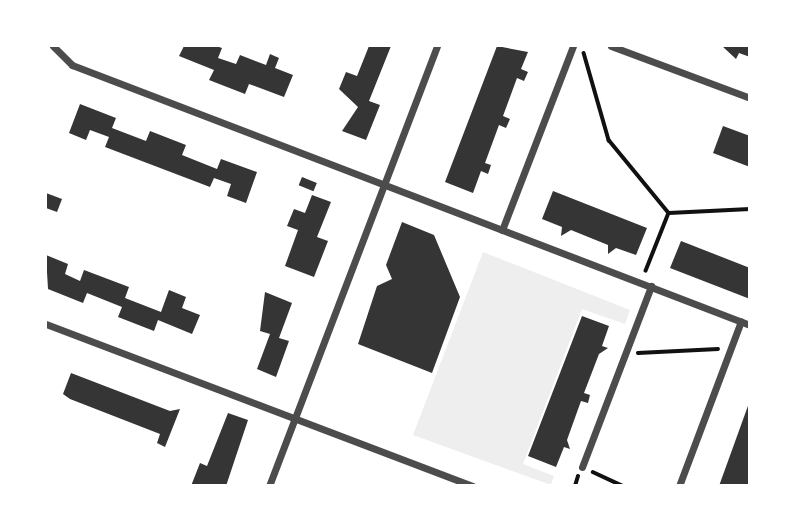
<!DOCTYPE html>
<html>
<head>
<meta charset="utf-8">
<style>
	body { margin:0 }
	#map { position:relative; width:795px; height:531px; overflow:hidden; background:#fff; font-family:Commissioner,sans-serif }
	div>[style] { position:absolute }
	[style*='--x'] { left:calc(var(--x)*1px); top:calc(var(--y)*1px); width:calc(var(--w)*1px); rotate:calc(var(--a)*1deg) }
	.green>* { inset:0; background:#eee }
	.building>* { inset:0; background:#353535; transform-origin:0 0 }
	.path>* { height:3.5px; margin:-1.75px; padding:0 1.75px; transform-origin:1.75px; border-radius:1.75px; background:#111 }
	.minor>* { height:7px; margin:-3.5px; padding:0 3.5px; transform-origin:3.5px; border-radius:3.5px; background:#4c4c4c }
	span { translate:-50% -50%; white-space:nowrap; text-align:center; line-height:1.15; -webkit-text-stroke:7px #fff; paint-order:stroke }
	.frame { position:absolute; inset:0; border:47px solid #fff; pointer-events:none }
</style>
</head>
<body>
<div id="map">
	<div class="green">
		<div style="clip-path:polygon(483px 252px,630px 310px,625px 324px,582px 309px,523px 464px,554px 476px,551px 485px,413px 435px)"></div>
	</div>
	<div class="building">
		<div style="clip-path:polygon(184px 46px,216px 46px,222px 48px,218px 58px,236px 64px,240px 55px,266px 65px,270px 54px,279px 58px,275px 68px,293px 75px,284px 97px,249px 84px,245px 94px,209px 80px,214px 70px,179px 56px)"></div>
		<div style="clip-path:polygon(369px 46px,391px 46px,369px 101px,380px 105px,366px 140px,342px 131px,358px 107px,339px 89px,346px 72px,357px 76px)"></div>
		<div style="clip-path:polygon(497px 46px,528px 52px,521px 69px,528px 72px,524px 81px,517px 78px,503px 116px,510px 119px,506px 128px,499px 125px,485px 163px,491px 165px,488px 174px,481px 171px,473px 193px,445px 182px)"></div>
		<div style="clip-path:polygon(722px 46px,750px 46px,750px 57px,739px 53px,736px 59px)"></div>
		<div style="clip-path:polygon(80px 104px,116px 118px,112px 128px,146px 141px,150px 131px,186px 145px,182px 155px,217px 169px,221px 159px,257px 172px,246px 203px,227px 196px,231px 184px,214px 178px,210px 187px,105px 147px,109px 137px,90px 130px,86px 140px,69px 133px)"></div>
		<div style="clip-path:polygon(723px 126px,750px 136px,750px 167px,713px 153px)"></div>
		<div style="left:302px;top:177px;width:16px;height:9px;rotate:22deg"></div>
		<div style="clip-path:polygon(553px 191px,647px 228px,636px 255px,616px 248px,608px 254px,608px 245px,571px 230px,561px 236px,562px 227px,542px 219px)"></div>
		<div style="clip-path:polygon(46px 193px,62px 199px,57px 212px,46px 208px)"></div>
		<div style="clip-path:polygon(312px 195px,331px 202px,317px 237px,328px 241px,314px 277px,285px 266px,298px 230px,287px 226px,294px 209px,305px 213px)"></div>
		<div style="clip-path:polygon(402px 222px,434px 235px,460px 297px,432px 373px,358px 344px,377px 286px,392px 279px,386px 265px)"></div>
		<div style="clip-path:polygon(681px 241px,750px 268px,750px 299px,670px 268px)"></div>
		<div style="clip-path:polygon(46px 255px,68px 264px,65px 274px,80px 281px,84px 270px,129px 287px,125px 298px,161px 312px,169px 290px,186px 297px,182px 308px,200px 315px,192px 334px,158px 320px,154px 331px,118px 317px,122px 307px,87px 293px,83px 303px,48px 289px)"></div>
		<div style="clip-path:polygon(265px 292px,292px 303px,279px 338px,289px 341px,276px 377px,257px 369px,270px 334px,260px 331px)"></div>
		<div style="clip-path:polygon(582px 316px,609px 326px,602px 346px,608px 348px,599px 354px,584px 393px,590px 395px,588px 403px,581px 401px,567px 440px,570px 449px,564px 447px,556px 467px,528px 456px)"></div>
		<div style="clip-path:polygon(71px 373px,170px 411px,180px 409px,165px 447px,157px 443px,160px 434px,70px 399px,63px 394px)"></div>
		<div style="clip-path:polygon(750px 403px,750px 486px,719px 486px,749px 403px)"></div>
		<div style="clip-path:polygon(228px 413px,248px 420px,226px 486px,191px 486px,200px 463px,207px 466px)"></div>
	</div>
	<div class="path">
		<div style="--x:584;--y:53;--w:91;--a:74"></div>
		<div style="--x:609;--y:140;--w:94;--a:50.6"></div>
		<div style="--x:669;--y:213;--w:62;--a:111.6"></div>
		<div style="--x:669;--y:213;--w:81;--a:-2.8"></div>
		<div style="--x:638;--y:353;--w:80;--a:-2.9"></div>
		<div style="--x:593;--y:472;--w:33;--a:25"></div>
		<div style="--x:575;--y:486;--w:10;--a:-73"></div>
	</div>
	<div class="minor">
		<div style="--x:53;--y:46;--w:27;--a:45"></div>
		<div style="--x:72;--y:65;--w:726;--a:20.98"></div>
		<div style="--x:611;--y:46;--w:148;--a:20.5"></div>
		<div style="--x:502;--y:230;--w:197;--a:-68.9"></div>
		<div style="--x:46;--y:324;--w:457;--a:20.8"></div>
		<div style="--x:582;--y:467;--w:194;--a:-69.1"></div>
		<div style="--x:269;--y:486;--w:471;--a:-69.1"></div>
		<div style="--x:679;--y:486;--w:176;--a:-69.4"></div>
	</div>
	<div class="frame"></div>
</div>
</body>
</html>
